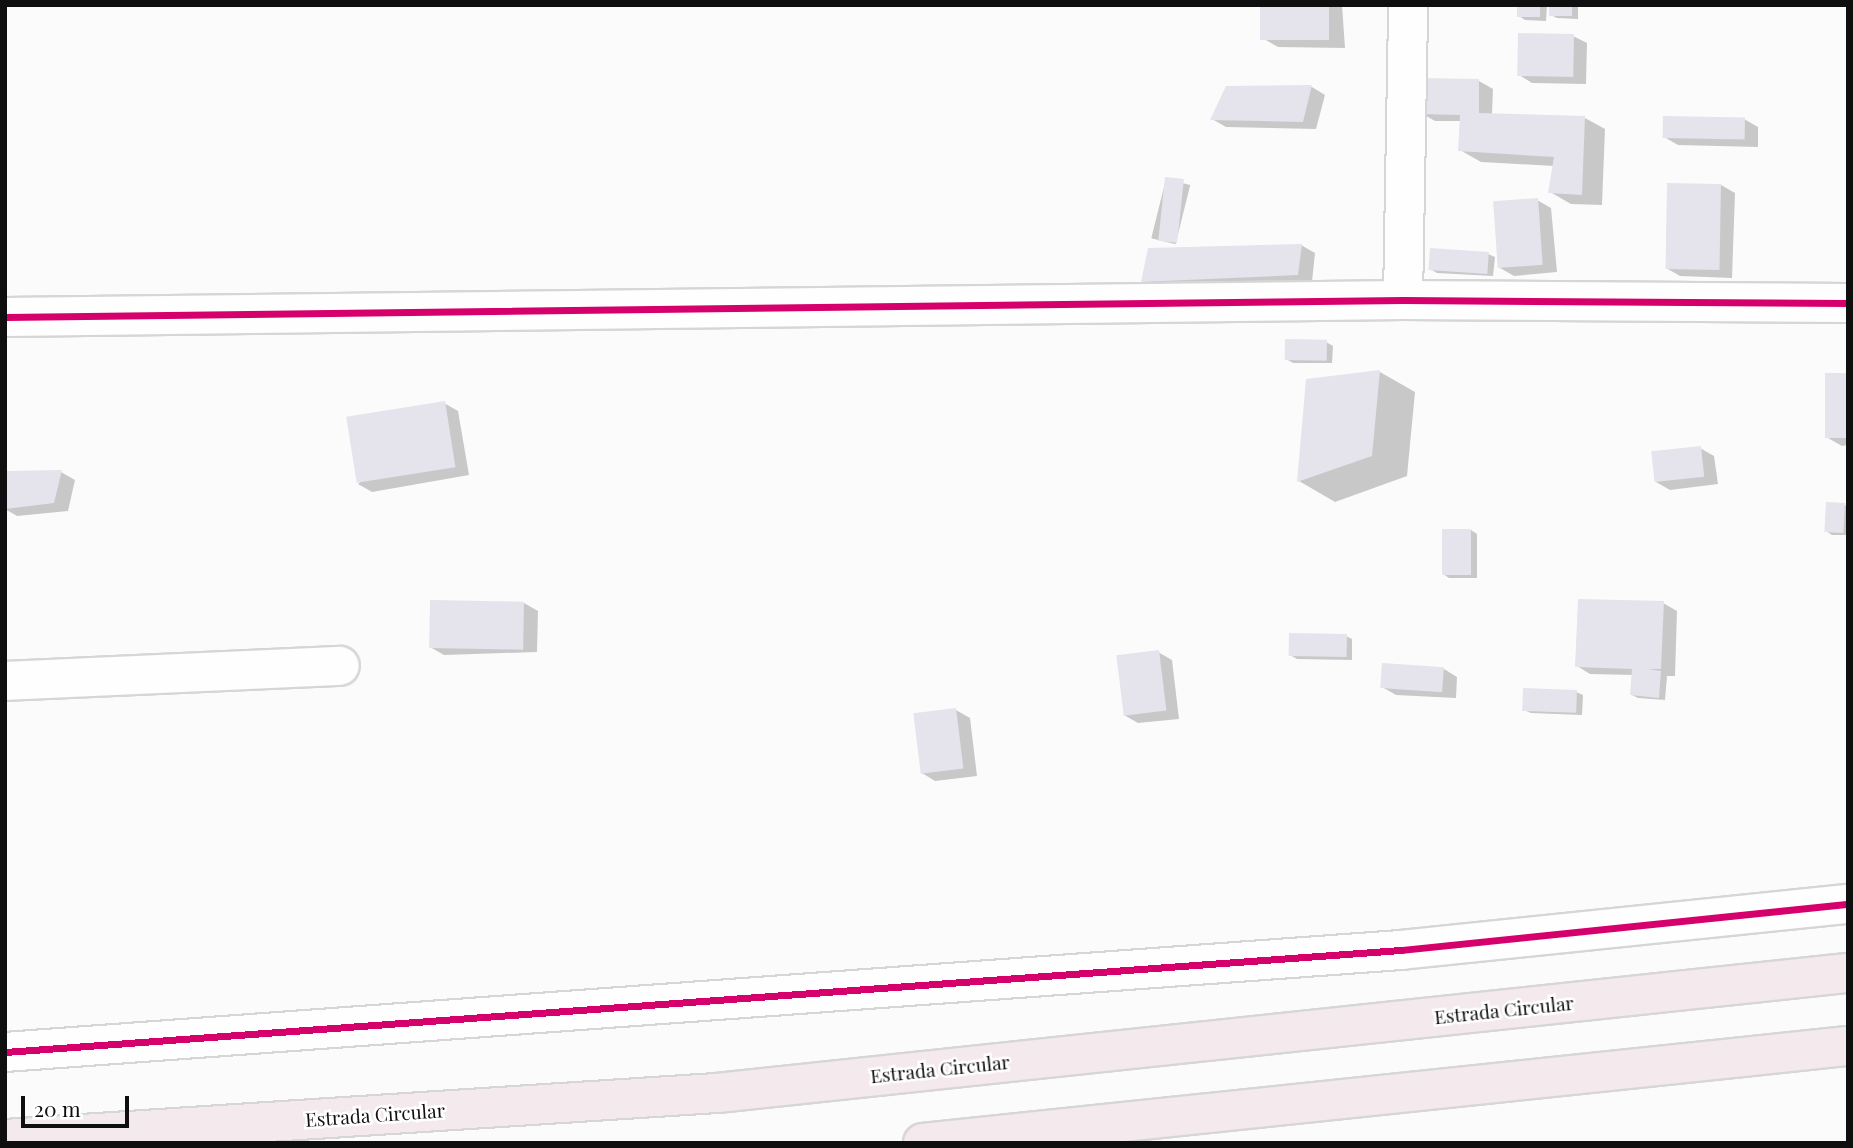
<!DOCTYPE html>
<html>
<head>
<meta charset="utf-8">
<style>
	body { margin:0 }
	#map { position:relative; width:1853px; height:1148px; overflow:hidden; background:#fcfbfc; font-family:"Playfair Display",serif }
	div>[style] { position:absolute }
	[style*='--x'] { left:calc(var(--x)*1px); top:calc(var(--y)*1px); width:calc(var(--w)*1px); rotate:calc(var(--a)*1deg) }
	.shadow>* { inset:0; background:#0003; transform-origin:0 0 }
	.building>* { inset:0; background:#e5e3eb; transform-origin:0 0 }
	.roads { filter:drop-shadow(2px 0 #d7d6d7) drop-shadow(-2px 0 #d7d6d7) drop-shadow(0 2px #d7d6d7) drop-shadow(0 -2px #d7d6d7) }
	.minor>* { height:38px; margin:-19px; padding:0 19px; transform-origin:19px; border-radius:19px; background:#fffeff }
	.major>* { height:38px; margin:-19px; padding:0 19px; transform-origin:19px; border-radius:19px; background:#f4e9ec }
	.cycleway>* { height:7px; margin:-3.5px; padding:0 3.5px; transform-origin:3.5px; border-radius:3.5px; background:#d6006c }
	span { translate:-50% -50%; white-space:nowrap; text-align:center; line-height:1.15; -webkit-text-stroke:5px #fff; paint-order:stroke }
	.street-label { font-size:19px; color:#100f10 }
	.frame { position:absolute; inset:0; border:7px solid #100f10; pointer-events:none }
	.scale { position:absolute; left:21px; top:1096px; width:108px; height:32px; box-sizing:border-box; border:4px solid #100f10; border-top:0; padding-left:9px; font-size:21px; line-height:24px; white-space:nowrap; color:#100f10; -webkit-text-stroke:5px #fff; paint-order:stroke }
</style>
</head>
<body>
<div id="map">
	<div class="shadow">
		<div style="clip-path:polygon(1262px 5px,1342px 5px,1345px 48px,1278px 47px,1264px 39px)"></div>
		<div style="clip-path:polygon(1519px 5px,1547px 5px,1546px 21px,1525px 20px,1519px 16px)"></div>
		<div style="clip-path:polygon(1551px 5px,1578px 5px,1578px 19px,1557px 18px,1551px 15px)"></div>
		<div style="clip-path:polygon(1573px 36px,1587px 43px,1586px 84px,1532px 83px,1519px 75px)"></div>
		<div style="clip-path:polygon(1479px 81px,1493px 89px,1492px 115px,1585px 118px,1605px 129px,1602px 205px,1571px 204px,1550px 192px,1554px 166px,1481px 162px,1460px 150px,1462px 121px,1435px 121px,1421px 113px)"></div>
		<div style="clip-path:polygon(1227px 87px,1312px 87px,1325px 95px,1316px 129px,1226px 127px,1212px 119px)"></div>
		<div style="clip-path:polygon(1744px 119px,1758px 127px,1758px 147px,1678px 145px,1664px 137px)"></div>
		<div style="left:1166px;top:179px;width:25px;height:61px;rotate:14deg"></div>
		<div style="clip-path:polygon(1847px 179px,1848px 179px,1848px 212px,1846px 211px)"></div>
		<div style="clip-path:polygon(1721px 185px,1735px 193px,1732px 278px,1680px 276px,1666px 268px)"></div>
		<div style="clip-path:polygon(1537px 200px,1551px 208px,1557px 272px,1514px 276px,1500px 268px)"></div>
		<div style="clip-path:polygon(1301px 245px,1315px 253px,1312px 282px,1156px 289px,1143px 281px)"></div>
		<div style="clip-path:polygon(1488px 254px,1495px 257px,1493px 276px,1437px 273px,1430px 269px)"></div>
		<div style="clip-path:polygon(1326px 342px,1333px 346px,1332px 363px,1293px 363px,1286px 359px)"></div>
		<div style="clip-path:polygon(1380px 372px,1415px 392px,1407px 476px,1335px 502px,1299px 481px)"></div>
		<div style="clip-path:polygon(1848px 374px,1848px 445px,1842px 446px,1828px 438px)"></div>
		<div style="clip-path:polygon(444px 403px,458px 411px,469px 475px,372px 492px,358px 484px)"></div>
		<div style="clip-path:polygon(1700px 448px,1714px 456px,1718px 484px,1670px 490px,1656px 482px)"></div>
		<div style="clip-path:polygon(61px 472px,75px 480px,68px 511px,17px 516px,5px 509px,9px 473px)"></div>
		<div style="clip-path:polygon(1845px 505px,1848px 507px,1848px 535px,1832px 535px,1826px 531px)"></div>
		<div style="clip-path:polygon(1471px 530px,1477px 534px,1477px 578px,1449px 578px,1443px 574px)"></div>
		<div style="clip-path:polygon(524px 603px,538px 611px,537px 652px,444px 655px,430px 647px)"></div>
		<div style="clip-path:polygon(1663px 603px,1677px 611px,1675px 676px,1667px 676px,1665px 700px,1638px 698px,1632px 695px,1633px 675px,1590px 674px,1577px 666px)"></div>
		<div style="clip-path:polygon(1346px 636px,1352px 639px,1352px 660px,1297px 659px,1290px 655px)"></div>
		<div style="clip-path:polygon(1158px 652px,1172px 660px,1179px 719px,1138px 723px,1124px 715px)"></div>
		<div style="clip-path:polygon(1444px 669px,1457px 677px,1456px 698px,1396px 695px,1382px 687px)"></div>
		<div style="clip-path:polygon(1576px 692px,1583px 695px,1582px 715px,1531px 713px,1524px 710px)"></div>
		<div style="clip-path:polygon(956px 710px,970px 718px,977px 776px,935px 781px,922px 773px)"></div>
	</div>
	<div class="building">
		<div style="left:1260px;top:5px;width:69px;height:35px"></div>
		<div style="left:1517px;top:5px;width:23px;height:12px"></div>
		<div style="left:1549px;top:5px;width:23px;height:11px"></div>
		<div style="left:1518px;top:33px;width:56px;height:43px;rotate:1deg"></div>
		<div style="clip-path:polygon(1421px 78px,1479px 79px,1479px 113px,1585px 116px,1582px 195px,1548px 193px,1554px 157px,1458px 151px,1460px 115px,1420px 114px)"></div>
		<div style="clip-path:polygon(1312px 85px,1303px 122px,1210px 120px,1226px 86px)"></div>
		<div style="left:1663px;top:116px;width:82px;height:22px;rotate:1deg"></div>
		<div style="left:1165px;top:177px;width:19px;height:64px;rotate:6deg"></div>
		<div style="left:1667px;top:183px;width:54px;height:86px;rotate:1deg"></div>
		<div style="left:1538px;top:198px;width:67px;height:45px;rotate:86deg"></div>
		<div style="clip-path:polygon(1302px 244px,1298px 275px,1141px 282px,1148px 248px)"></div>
		<div style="left:1430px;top:248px;width:59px;height:22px;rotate:4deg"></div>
		<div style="left:1285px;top:339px;width:42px;height:21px;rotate:1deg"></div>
		<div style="clip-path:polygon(1380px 370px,1372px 456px,1297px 482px,1306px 379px)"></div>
		<div style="left:1848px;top:373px;width:65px;height:23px;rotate:90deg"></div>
		<div style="left:445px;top:401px;width:67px;height:100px;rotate:81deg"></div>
		<div style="left:1701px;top:446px;width:31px;height:50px;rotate:84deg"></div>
		<div style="clip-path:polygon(62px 470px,54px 503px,5px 509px,7px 471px)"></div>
		<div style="left:1826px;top:502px;width:19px;height:30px;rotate:3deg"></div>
		<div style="left:1442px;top:529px;width:29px;height:46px"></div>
		<div style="clip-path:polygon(1578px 599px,1664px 601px,1661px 669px,1648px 669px,1661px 671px,1659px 698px,1630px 695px,1632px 669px,1575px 667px)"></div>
		<div style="left:430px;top:600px;width:94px;height:48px;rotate:1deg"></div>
		<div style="left:1289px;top:633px;width:58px;height:23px;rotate:1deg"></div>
		<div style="left:1159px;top:650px;width:61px;height:43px;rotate:83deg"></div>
		<div style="left:1382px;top:663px;width:62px;height:25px;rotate:4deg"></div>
		<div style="left:1523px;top:688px;width:54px;height:23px;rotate:2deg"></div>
		<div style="left:956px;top:708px;width:61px;height:43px;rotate:83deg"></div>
	</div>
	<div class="roads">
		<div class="minor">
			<div style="--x:1403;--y:300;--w:295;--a:-89"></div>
			<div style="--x:5;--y:317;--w:1398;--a:-0.7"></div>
			<div style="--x:1403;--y:300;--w:445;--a:0.4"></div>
			<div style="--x:5;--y:681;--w:335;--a:-2.6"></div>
			<div style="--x:5;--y:1052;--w:1400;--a:-4.18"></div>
			<div style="--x:1401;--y:950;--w:449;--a:-5.9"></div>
		</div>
		<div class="major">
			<div style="--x:5;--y:1139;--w:713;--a:-3.7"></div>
			<div style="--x:717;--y:1093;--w:1137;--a:-6.06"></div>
			<div style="--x:923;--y:1143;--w:930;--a:-5.99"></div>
		</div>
	</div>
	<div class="cycleway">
		<div style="--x:5;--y:317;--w:1398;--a:-0.7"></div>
		<div style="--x:1403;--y:300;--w:445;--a:0.4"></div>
		<div style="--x:5;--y:1052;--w:1400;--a:-4.18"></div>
		<div style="--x:1401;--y:950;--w:449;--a:-5.9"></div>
	</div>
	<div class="street-label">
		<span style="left:1504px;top:1010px;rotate:-6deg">Estrada Circular</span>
		<span style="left:940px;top:1069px;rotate:-6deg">Estrada Circular</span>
		<span style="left:375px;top:1115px;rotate:-4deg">Estrada Circular</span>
	</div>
	<div class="frame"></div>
	<div class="scale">20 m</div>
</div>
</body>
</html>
